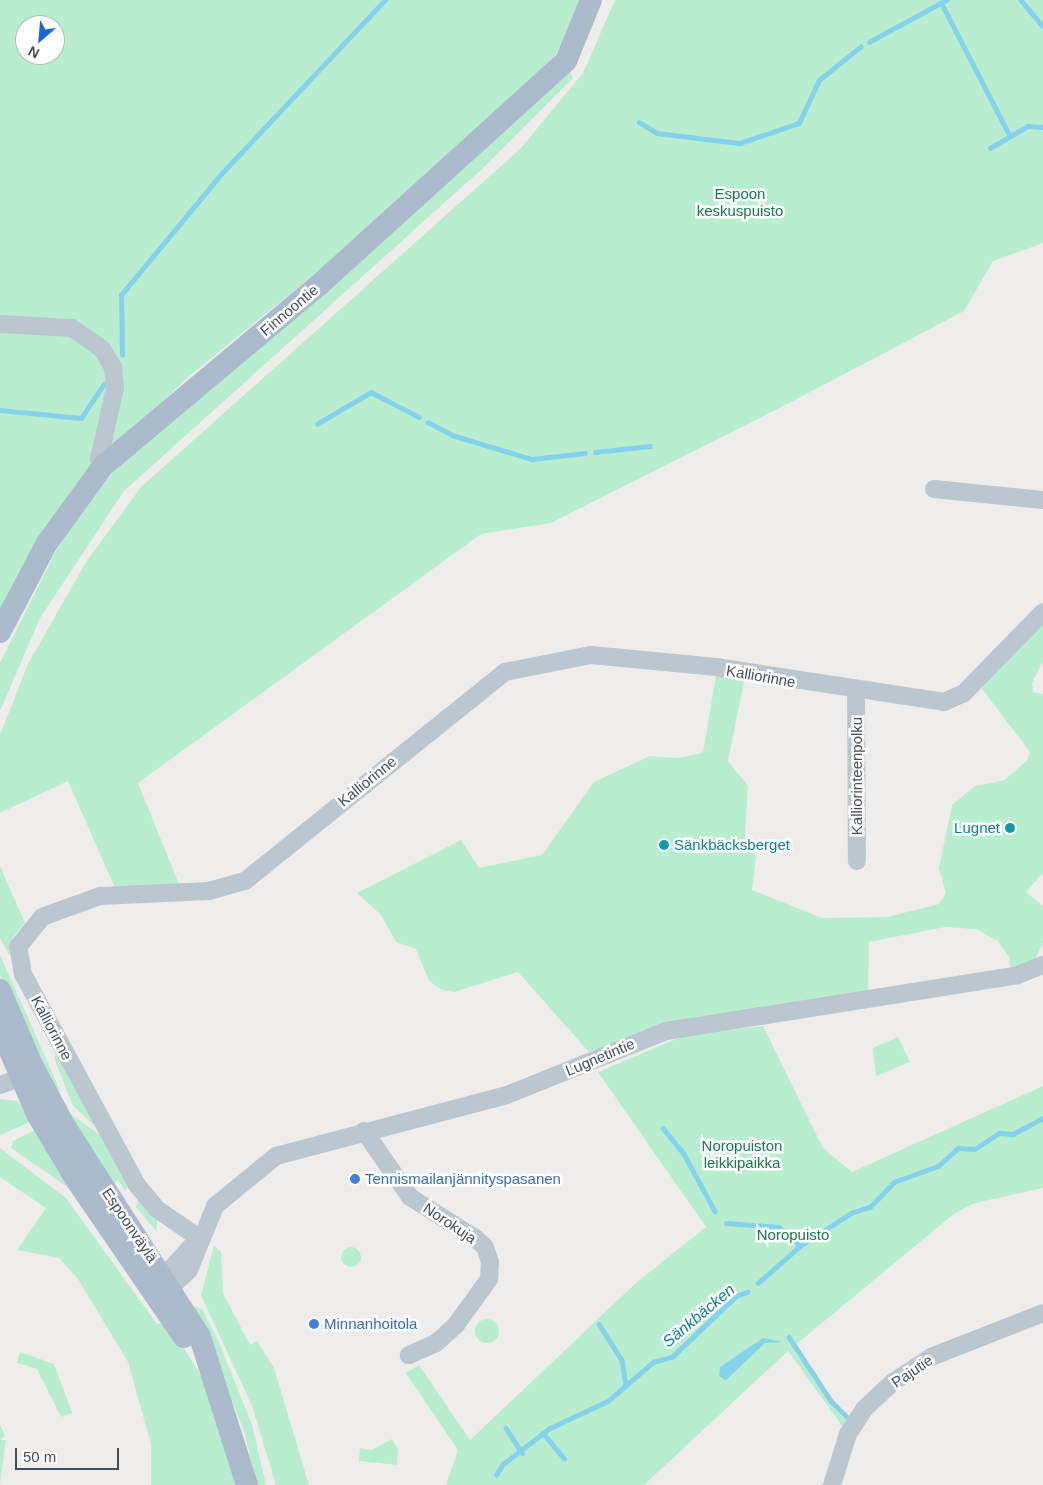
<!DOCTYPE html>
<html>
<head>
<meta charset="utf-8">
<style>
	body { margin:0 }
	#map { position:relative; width:1043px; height:1485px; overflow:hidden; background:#efecec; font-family:Arial,sans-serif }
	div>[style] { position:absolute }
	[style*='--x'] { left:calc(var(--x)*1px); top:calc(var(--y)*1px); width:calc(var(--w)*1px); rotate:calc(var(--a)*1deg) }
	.green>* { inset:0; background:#b8eecf }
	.round { border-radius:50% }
	.water>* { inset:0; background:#85d2ec }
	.stream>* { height:4.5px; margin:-2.25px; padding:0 2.25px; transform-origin:2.25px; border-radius:2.25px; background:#85d2ec }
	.minor>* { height:18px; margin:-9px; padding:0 9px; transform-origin:9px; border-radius:9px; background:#bcc6cf }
	.major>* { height:22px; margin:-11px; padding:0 11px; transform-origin:11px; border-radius:11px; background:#abbacc }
	.dots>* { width:14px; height:14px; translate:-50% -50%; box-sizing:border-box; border:2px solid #fff; border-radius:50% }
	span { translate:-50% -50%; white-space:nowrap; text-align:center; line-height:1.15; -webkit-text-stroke:5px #fff; paint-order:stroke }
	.park-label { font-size:15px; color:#167a4c }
	.street-label { font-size:15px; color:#444e59 }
	.culture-label { font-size:15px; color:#0d838f }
	.right { translate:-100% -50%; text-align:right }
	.left { translate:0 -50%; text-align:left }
	.shop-label { font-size:15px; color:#366cbe }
	.water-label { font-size:16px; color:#0b7ea5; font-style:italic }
	.north { position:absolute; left:15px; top:15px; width:50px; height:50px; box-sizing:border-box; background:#fff; border:1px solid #b4b8bd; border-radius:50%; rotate:207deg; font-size:14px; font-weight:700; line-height:20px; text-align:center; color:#444e59 }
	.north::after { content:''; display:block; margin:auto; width:18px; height:22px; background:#1765dd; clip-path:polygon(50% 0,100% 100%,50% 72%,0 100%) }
	.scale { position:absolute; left:15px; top:1448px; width:104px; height:22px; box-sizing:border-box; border:2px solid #444e59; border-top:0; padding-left:6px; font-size:15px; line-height:18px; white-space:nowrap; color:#444e59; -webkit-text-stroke:4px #fff; paint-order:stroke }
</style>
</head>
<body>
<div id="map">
	<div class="green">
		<div style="clip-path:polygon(evenodd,0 0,583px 0,559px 50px,543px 71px,324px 266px,187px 378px,91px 473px,0 620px,0 0,25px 25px,55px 25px,55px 55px,25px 55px,25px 25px)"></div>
		<div style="clip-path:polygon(615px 0,1043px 0,1043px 243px,993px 261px,964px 311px,795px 400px,551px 523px,481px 534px,138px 783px,181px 889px,115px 888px,68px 781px,0 813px,0 735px,28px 664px,86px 562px,141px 487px,520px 149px,583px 73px)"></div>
		<div style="clip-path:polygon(570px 71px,573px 78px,483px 168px,124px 491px,40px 618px,0 711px,0 663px,65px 533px,92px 495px,132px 452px)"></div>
		<div style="clip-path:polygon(1043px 620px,1043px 661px,1032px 683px,1033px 692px,1043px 694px,1043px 873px,1026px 892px,1043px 906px,1043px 942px,1033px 964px,1011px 973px,1009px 957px,998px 941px,976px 929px,945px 927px,869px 942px,868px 991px,685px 1019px,589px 1052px,518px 972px,454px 992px,440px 989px,429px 981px,416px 949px,396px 942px,381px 915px,357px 893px,461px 840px,479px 868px,542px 855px,594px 782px,650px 756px,677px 758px,703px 753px,716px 675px,744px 682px,728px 761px,748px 786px,745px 835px,756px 857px,752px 890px,822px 918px,887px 917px,939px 904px,946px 893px,939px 868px,952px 805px,975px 786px,1005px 780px,1027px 760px,1030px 752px,980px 686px)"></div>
		<div style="clip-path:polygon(0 866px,25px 923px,13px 937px,9px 955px,0 938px)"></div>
		<div style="clip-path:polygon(0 955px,60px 1090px,52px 1094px,0 975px)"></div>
		<div style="clip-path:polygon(763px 1026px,823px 1148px,852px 1172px,1043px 1086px,1043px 1188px,975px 1203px,955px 1213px,793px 1347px,829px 1403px,847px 1422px,843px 1427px,788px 1351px,644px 1485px,446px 1485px,458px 1450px,406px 1373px,419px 1365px,470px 1440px,636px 1283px,706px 1227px,598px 1072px,683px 1036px)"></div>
		<div style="clip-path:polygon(898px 1037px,910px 1062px,876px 1076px,873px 1048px)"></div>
		<div style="clip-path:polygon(57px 1051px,96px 1127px,73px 1106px,54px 1058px)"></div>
		<div style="clip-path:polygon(0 1099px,18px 1101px,32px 1121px,0 1135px)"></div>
		<div style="clip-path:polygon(68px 1112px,104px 1138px,130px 1183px,125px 1191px,118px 1180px,114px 1183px)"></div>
		<div style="clip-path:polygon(37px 1129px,68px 1184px,66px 1186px,11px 1148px,13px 1141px)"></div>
		<div style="clip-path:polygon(0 1148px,66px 1198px,157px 1324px,169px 1324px,203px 1379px,238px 1485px,151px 1485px,151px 1444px,128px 1362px,78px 1279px,59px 1258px,17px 1250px,46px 1208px,0 1177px)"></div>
		<div style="clip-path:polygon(139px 1199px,157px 1220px,157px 1232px,136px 1207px)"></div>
		<div style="clip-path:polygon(214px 1245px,221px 1252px,223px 1293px,250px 1345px,257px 1341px,274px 1368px,309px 1485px,276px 1485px,252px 1406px,201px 1295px)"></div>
		<div class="round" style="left:341px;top:1247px;width:20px;height:20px"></div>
		<div style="clip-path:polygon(194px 1306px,202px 1309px,218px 1340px,252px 1425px,266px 1485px,257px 1485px,244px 1431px)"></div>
		<div class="round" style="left:475px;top:1319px;width:24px;height:24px"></div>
		<div style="clip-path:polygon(20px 1352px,54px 1364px,72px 1413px,61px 1417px,37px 1369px,17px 1363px)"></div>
		<div style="clip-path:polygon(0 1424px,5px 1436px,1px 1440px,6px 1440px,0 1485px)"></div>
		<div style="clip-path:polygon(392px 1439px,398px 1449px,397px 1465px,359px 1461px,360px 1448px,371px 1450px)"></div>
	</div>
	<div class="water">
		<div style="clip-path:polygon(763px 1338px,782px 1342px,765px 1343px,726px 1380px,719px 1376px,720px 1367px)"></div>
	</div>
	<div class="stream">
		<div style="--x:1021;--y:0;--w:34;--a:50"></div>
		<div style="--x:942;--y:4;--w:148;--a:62.7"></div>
		<div style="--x:869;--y:42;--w:88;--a:-28.6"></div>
		<div style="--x:639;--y:122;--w:21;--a:31"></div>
		<div style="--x:657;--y:133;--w:84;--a:6.9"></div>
		<div style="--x:740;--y:143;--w:62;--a:-18.7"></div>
		<div style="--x:799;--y:123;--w:47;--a:-65.1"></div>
		<div style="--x:819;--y:80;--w:53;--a:-38.8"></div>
		<div style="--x:990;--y:148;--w:44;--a:-30.1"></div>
		<div style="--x:1028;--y:126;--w:15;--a:4"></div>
		<div style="--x:122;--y:355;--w:60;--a:-91"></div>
		<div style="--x:121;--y:295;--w:158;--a:-50.4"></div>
		<div style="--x:222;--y:173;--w:238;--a:-46.7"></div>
		<div style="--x:0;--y:410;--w:81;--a:5.6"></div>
		<div style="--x:81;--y:418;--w:40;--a:-56"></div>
		<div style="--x:428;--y:422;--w:27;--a:28"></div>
		<div style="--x:452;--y:435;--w:84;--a:16.7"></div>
		<div style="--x:532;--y:459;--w:53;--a:-6.5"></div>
		<div style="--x:317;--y:424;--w:63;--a:-30.7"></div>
		<div style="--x:371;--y:392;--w:54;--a:27.5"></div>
		<div style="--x:595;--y:452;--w:55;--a:-6.2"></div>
		<div style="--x:663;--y:1128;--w:33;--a:51"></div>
		<div style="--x:684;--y:1154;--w:65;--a:61.5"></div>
		<div style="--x:726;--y:1223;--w:53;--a:4.3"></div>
		<div style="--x:779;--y:1227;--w:28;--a:42"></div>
		<div style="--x:758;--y:1283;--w:56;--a:-41.4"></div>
		<div style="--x:800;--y:1246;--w:61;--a:-32.9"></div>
		<div style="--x:851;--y:1213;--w:20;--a:-18"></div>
		<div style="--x:870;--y:1207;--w:35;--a:-46"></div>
		<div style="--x:894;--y:1182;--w:47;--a:-20"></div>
		<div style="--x:938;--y:1166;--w:27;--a:-42"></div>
		<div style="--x:958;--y:1148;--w:17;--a:3"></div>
		<div style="--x:975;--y:1149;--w:29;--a:-34"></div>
		<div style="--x:999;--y:1133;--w:14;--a:4"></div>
		<div style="--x:1013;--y:1134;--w:34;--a:-28"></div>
		<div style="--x:599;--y:1324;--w:43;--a:57.4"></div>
		<div style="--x:622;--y:1360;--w:24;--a:81"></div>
		<div style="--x:789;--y:1337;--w:77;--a:56.7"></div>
		<div style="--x:831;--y:1401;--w:24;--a:45"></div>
		<div style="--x:506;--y:1428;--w:30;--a:57"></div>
		<div style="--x:543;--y:1433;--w:33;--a:50"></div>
		<div style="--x:496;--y:1475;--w:13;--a:-58"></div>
		<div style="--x:503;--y:1464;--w:59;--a:-37.5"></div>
		<div style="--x:550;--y:1428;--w:64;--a:-25"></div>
		<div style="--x:608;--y:1401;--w:60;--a:-40.9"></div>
		<div style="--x:653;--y:1362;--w:20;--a:-15"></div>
		<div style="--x:672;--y:1357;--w:88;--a:-43.6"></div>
		<div style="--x:736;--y:1296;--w:12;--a:-20"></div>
	</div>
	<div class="minor">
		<div style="--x:0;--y:324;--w:72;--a:3.2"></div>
		<div style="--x:72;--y:328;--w:37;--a:35"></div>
		<div style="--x:102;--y:349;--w:21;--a:59"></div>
		<div style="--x:113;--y:367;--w:21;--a:85"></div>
		<div style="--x:115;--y:388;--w:73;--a:102.7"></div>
		<div style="--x:99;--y:459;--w:8;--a:60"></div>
		<div style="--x:934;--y:489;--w:110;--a:5.8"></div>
		<div style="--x:856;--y:692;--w:169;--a:89.7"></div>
		<div style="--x:0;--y:1085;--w:20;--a:-20"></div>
		<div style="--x:19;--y:1078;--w:14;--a:-45"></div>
		<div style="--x:364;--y:1131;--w:80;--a:55.1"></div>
		<div style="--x:410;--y:1197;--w:77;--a:32.2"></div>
		<div style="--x:475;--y:1238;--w:13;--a:42"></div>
		<div style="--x:485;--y:1247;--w:16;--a:72"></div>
		<div style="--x:490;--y:1262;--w:17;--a:93"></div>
		<div style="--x:489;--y:1279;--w:57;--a:125.7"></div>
		<div style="--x:456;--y:1325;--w:27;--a:138"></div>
		<div style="--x:436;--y:1343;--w:30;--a:156"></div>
		<div style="--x:199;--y:1238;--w:51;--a:-145.4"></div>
		<div style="--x:157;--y:1209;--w:31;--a:-130"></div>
		<div style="--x:137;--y:1185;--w:240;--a:-118.4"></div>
		<div style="--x:23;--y:974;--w:27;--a:-100"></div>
		<div style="--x:18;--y:947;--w:38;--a:-51"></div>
		<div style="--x:42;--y:917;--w:62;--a:-19.9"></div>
		<div style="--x:100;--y:896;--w:109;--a:-2.6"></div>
		<div style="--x:209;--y:891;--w:37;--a:-16"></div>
		<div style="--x:245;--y:881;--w:334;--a:-38.8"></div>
		<div style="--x:505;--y:672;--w:88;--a:-11.2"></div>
		<div style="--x:591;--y:655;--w:126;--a:5.5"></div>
		<div style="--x:716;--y:667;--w:231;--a:8.7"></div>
		<div style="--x:944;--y:702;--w:22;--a:-24"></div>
		<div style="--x:964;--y:693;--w:113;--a:-45.7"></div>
		<div style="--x:156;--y:1285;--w:64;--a:-47.5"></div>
		<div style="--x:156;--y:1289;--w:16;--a:-11"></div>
		<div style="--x:172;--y:1286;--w:23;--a:-43"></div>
		<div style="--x:189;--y:1270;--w:69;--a:-67.9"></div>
		<div style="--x:215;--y:1206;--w:79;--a:-39.3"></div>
		<div style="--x:276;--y:1156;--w:239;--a:-14.8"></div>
		<div style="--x:507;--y:1095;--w:171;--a:-21.9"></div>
		<div style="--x:666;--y:1031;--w:356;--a:-9"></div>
		<div style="--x:1018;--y:975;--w:27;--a:-22"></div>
		<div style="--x:832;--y:1485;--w:53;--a:-72.6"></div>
		<div style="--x:848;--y:1434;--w:30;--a:-57"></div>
		<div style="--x:864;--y:1409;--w:40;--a:-43"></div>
		<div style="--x:893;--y:1382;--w:45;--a:-33.3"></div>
		<div style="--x:931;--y:1357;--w:120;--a:-21.4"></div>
	</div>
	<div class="major">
		<div style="--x:0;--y:632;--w:101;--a:-62.2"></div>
		<div style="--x:47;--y:543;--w:95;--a:-54"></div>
		<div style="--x:103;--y:466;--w:282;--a:-40"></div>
		<div style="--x:319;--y:285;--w:333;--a:-42.2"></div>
		<div style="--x:566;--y:61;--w:66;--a:-67.7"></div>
		<div style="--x:0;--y:990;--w:82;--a:66.9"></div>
		<div style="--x:32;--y:1065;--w:68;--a:61.9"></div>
		<div style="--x:64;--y:1125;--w:252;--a:57.3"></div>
		<div style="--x:200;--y:1337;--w:155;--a:72.4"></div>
		<div style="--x:0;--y:1028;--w:94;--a:66.7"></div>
		<div style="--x:37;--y:1114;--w:78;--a:59.2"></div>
		<div style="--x:77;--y:1181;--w:189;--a:55.6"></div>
	</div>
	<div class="dots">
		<div style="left:1010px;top:828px;background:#0f9aa8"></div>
		<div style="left:664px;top:845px;background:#0f9aa8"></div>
		<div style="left:355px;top:1179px;background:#3f7fe0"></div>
		<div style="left:314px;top:1324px;background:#3f7fe0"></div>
	</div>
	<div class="park-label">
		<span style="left:740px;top:202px">Espoon<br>keskuspuisto</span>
		<span style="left:742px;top:1154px">Noropuiston<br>leikkipaikka</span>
		<span style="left:793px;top:1235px">Noropuisto</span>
	</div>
	<div class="street-label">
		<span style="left:289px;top:310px;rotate:-40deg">Finnoontie</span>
		<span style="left:761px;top:676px;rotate:10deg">Kalliorinne</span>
		<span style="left:857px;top:776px;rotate:-90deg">Kalliorinteenpolku</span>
		<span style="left:367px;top:781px;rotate:-39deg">Kalliorinne</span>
		<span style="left:52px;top:1028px;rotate:62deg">Kalliorinne</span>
		<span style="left:600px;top:1057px;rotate:-23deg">Lugnetintie</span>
		<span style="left:450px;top:1223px;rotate:34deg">Norokuja</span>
		<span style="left:130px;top:1225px;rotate:56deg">Espoonväylä</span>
		<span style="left:912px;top:1371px;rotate:-34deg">Pajutie</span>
	</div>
	<div class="culture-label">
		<span class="right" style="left:1000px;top:828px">Lugnet</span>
		<span class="left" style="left:674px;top:845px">Sänkbäcksberget</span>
	</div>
	<div class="shop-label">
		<span class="left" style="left:365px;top:1179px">Tennismailanjännityspasanen</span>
		<span class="left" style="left:324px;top:1324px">Minnanhoitola</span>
	</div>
	<div class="water-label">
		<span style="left:699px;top:1316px;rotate:-40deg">Sänkbäcken</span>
	</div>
	<div class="north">N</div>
	<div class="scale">50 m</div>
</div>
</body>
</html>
